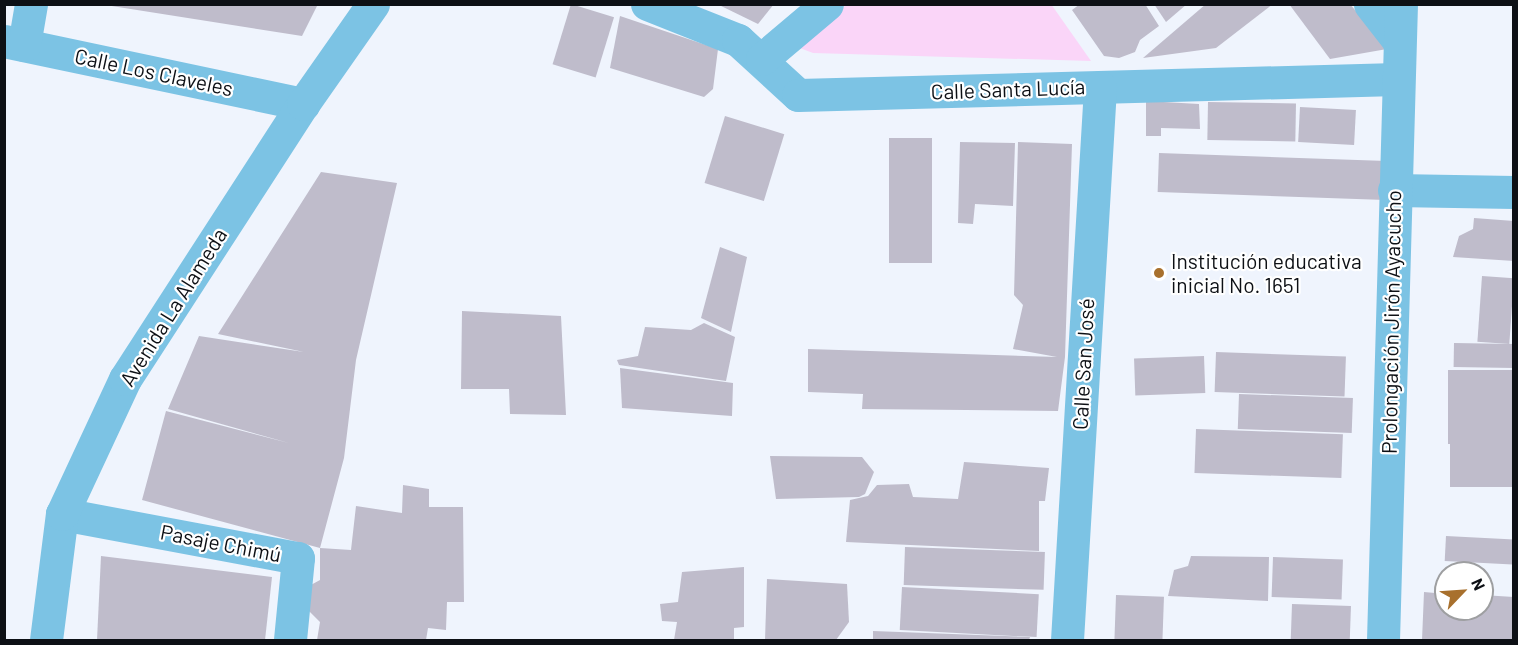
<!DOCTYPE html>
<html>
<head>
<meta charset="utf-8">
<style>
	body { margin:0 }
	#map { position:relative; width:1518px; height:645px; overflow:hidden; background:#eff4fd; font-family:Barlow,sans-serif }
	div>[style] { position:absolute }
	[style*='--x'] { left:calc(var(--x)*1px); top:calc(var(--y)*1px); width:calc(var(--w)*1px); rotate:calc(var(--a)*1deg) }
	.green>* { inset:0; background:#fad5f8 }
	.building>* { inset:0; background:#bfbccb; transform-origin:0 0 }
	.minor>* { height:33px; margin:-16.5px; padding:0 16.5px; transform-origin:16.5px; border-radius:16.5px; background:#7cc3e4 }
	.dots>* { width:16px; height:16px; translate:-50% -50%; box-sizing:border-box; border:3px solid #fff; border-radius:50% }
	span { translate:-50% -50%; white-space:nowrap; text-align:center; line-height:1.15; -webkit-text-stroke:4.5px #fff; paint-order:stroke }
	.street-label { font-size:21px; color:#0d1015 }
	.poi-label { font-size:21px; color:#0d1015 }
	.left { translate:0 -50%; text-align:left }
	.frame { position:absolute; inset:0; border:6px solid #0d1015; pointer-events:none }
	.north { position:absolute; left:1434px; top:561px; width:60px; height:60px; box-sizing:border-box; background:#fff; border:2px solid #9e9fa1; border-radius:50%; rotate:65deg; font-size:16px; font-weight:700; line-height:24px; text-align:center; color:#0d1015 }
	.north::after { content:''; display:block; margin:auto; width:21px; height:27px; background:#a8702d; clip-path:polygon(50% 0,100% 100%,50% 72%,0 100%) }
</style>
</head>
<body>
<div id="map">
	<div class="green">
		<div style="clip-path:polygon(1051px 4px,1091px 61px,813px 53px,797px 47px,846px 5px)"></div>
	</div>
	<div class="building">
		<div style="clip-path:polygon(99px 4px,318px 4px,302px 36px)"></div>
		<div style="left:571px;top:4px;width:45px;height:63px;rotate:17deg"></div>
		<div style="clip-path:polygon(717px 4px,774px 4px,758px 24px)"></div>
		<div style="clip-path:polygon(1080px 4px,1145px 4px,1159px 26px,1140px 40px,1135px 52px,1119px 58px,1104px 56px,1072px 10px)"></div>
		<div style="clip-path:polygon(1154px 4px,1187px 4px,1166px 22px)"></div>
		<div style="clip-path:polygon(1206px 4px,1273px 4px,1216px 48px,1143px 58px)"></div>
		<div style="clip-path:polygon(1289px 4px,1350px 4px,1387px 49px,1330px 59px)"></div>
		<div style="clip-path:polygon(620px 16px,718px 49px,713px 89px,704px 97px,610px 68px)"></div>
		<div style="clip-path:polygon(1146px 101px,1199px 104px,1200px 129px,1161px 128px,1161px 136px,1146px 136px)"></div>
		<div style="left:1208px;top:102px;width:88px;height:38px;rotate:1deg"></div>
		<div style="left:1300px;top:107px;width:56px;height:35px;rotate:3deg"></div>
		<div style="left:725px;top:116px;width:62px;height:70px;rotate:17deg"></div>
		<div style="left:889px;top:138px;width:43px;height:125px"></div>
		<div style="clip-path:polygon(960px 142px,1015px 143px,1013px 206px,975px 204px,973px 224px,958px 223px)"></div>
		<div style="clip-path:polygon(1018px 142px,1072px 144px,1065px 357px,1058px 411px,862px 409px,863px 394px,808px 392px,808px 349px,1057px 357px,1013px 349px,1023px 305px,1014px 295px)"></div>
		<div style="left:1159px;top:153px;width:235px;height:39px;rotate:2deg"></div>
		<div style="clip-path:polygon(321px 172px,397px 183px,356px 360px,344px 458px,320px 548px,142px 500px,166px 411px,289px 443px,168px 409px,199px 336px,304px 352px,218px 334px)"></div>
		<div style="clip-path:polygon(1474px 218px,1514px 221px,1514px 261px,1453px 257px,1459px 236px,1473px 229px)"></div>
		<div style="clip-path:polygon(720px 247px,747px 257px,731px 332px,701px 318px)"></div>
		<div style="left:1482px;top:276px;width:32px;height:66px;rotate:4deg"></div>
		<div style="clip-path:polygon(462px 311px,561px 316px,566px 415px,510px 414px,509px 389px,461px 389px)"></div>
		<div style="clip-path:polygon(704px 323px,735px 337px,726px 381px,619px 365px,617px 360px,638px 356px,645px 327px,691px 330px)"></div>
		<div style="left:1454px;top:343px;width:60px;height:24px;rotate:1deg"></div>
		<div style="left:1216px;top:352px;width:130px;height:40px;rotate:2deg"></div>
		<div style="left:1204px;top:356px;width:37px;height:70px;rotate:88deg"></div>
		<div style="clip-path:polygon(620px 368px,733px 383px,732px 416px,622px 408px)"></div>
		<div style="left:1448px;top:370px;width:66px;height:74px"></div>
		<div style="left:1239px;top:394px;width:114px;height:35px;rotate:2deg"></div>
		<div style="left:1196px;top:429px;width:147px;height:44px;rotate:2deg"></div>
		<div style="left:1514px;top:444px;width:43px;height:64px;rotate:90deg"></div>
		<div style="clip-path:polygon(770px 456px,862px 457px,874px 472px,865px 494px,859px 497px,776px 499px)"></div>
		<div style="clip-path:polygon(964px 462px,1049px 468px,1045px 501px,1039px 501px,1039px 551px,846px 542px,850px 500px,868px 496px,877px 485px,909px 484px,913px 497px,958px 499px)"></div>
		<div style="clip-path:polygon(403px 485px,429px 489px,429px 507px,463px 507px,464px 602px,447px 602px,446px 630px,428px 628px,426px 640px,317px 640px,320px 622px,305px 607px,309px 586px,320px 580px,320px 548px,351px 550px,356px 506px,402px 513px)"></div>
		<div style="left:1446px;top:536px;width:68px;height:25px;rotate:3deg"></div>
		<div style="left:905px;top:547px;width:140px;height:38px;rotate:2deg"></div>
		<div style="clip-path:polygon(101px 556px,272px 577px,265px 640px,97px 640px)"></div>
		<div style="clip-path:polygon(1191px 556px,1269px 557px,1268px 601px,1168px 596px,1174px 570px,1188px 566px)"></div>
		<div style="left:1273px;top:557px;width:70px;height:40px;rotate:2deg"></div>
		<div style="clip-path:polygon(744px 567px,744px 627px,734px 628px,734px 640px,674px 640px,677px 622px,662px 621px,660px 604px,678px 602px,682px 572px)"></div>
		<div style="clip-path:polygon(767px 579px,847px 584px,849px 622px,836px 640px,765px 640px)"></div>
		<div style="left:902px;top:587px;width:137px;height:43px;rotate:3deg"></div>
		<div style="clip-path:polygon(1424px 592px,1446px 594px,1446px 609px,1482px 609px,1482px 595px,1514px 597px,1514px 640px,1422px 640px)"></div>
		<div style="left:1116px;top:595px;width:48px;height:45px;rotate:2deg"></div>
		<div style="left:1292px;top:604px;width:59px;height:36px;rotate:2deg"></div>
		<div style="clip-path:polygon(873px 631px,1030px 637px,1029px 640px,873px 640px)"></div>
	</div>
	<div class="minor">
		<div style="--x:647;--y:4;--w:98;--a:21.6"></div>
		<div style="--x:738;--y:40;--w:81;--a:42.5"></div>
		<div style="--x:798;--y:95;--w:599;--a:-1.53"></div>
		<div style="--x:1370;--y:4;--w:46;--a:52.1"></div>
		<div style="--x:4;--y:41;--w:306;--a:11.9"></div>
		<div style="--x:24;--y:45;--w:42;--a:-80.3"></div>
		<div style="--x:762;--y:59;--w:85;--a:-40.2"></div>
		<div style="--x:1394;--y:190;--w:120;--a:1"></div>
		<div style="--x:62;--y:514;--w:240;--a:10.6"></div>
		<div style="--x:298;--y:558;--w:82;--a:95.6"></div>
		<div style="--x:46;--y:640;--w:127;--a:-82.8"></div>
		<div style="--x:62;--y:514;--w:149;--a:-65"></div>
		<div style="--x:125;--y:379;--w:328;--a:-57.1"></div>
		<div style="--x:303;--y:104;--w:122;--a:-55"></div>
		<div style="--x:1067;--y:640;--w:554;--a:-86.58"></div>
		<div style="--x:1383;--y:640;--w:636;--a:-88.38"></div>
	</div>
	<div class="dots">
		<div style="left:1159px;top:273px;background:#a8702d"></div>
	</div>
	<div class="street-label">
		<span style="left:154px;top:72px;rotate:12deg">Calle Los Claveles</span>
		<span style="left:1008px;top:89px;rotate:-2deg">Calle Santa Lucía</span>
		<span style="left:173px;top:307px;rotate:-58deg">Avenida La Alameda</span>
		<span style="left:1391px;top:322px;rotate:-89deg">Prolongación Jirón Ayacucho</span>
		<span style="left:1083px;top:364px;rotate:-87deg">Calle San José</span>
		<span style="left:221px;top:543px;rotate:11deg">Pasaje Chimú</span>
	</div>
	<div class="poi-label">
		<span class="left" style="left:1171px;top:273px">Institución educativa<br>inicial No. 1651</span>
	</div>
	<div class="frame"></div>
	<div class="north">N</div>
</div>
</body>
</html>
